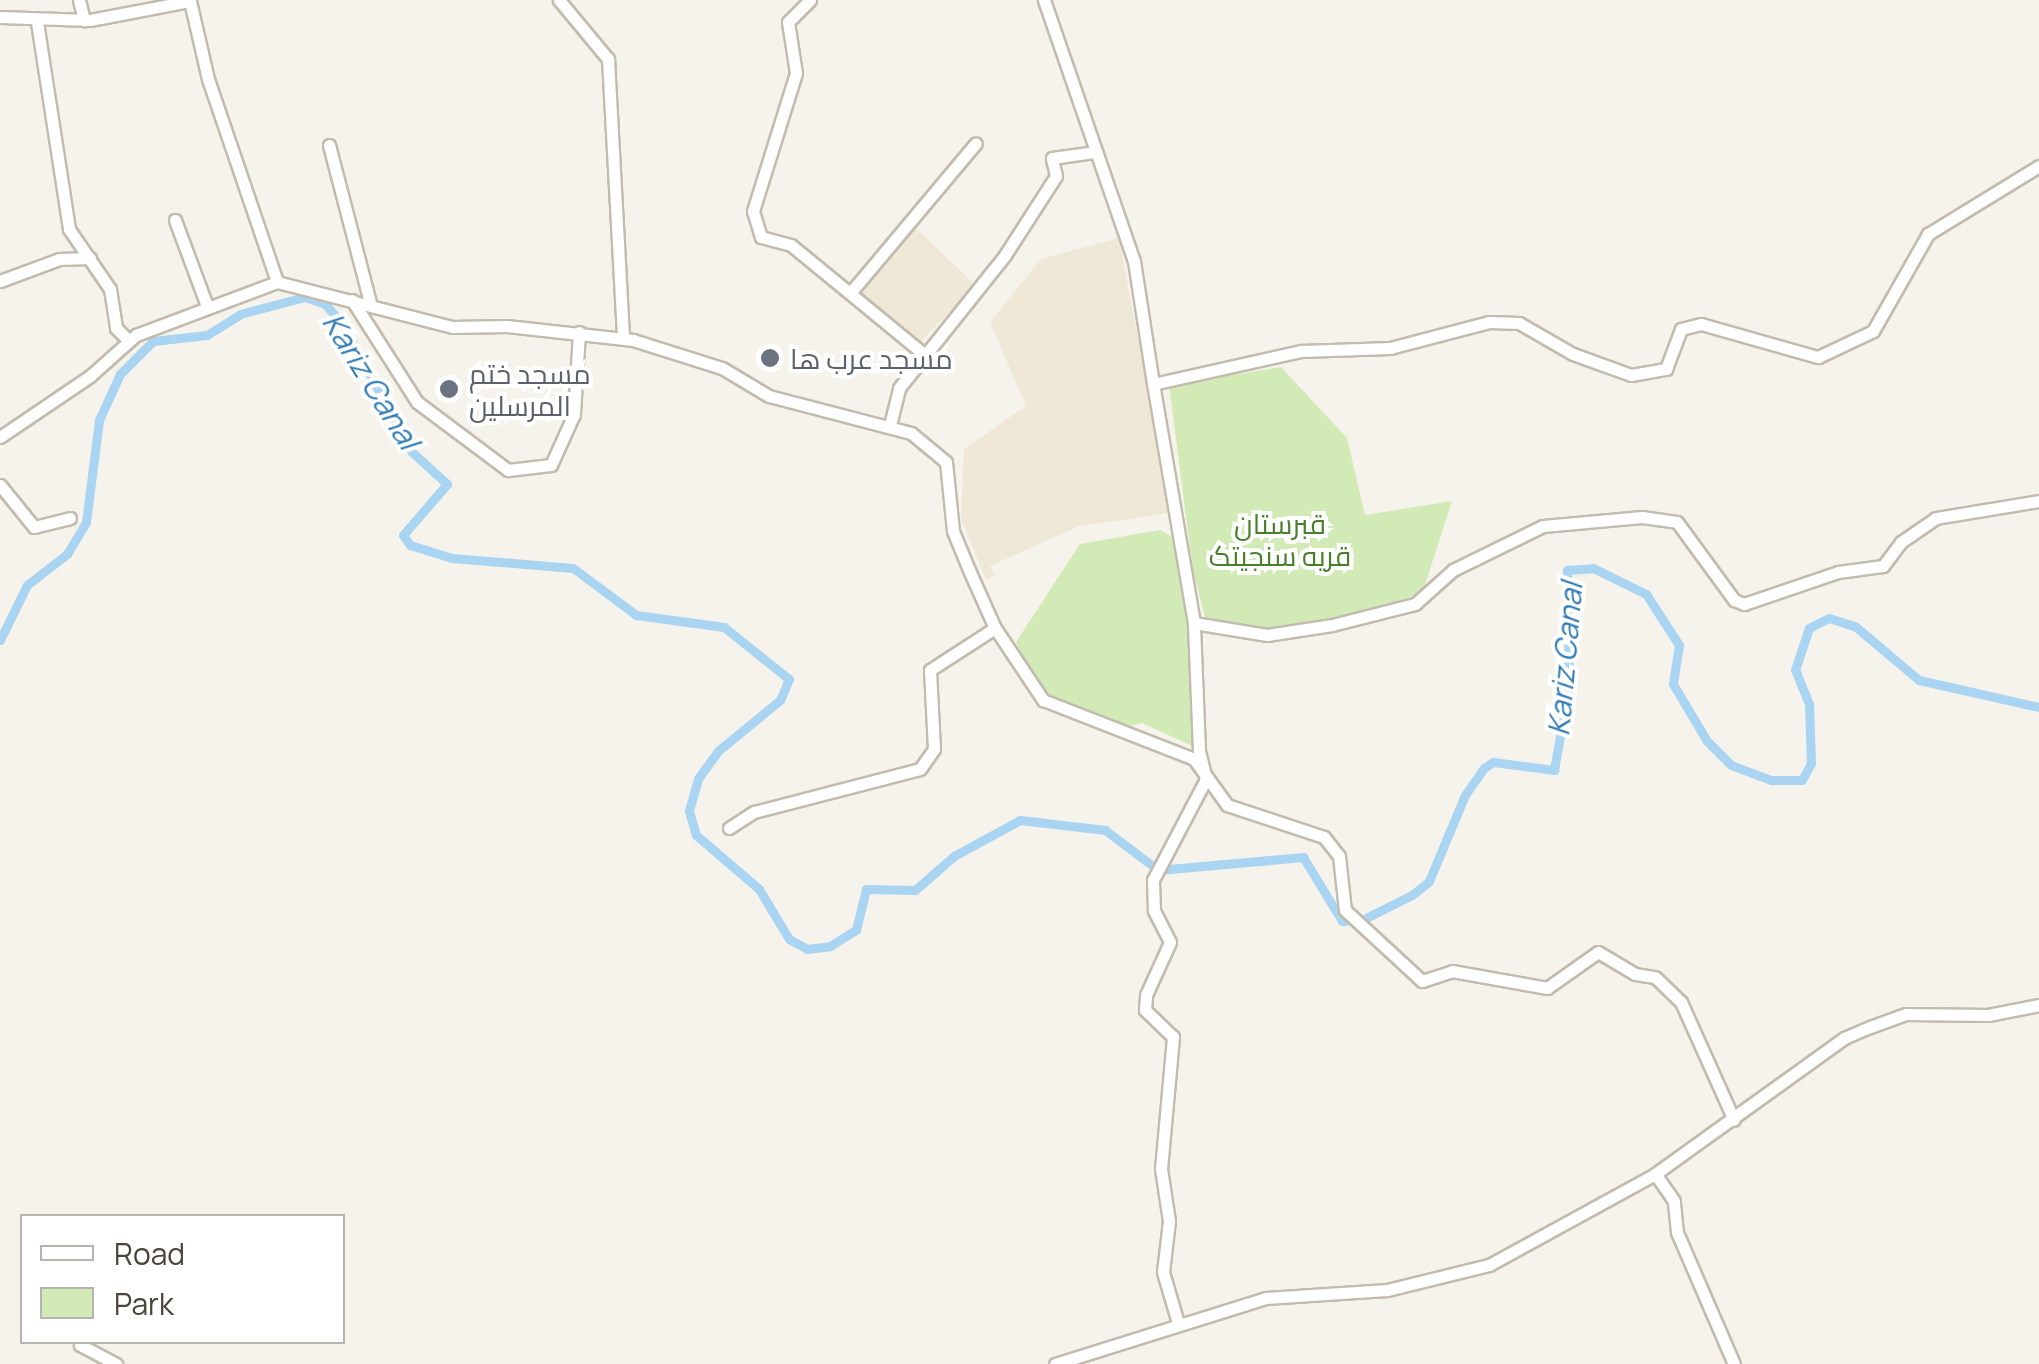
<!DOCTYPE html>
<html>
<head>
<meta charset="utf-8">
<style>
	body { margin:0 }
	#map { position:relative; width:2039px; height:1364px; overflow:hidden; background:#f6f3ec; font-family:Manrope,Cairo,sans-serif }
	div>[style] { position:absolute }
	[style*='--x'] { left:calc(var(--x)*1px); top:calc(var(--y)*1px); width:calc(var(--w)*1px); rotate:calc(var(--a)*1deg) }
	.education>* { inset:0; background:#efe8d6; transform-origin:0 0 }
	.green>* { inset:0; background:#d2eab5 }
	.canal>* { height:9px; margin:-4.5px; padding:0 4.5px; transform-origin:4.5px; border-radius:4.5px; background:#a9d4f2 }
	.roads { filter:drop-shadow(2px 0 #c2bbae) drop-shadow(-2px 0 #c2bbae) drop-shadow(0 2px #c2bbae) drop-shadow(0 -2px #c2bbae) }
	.minor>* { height:11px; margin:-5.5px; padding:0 5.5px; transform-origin:5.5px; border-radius:5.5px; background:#fff }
	.dots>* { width:28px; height:28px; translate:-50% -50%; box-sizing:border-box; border:5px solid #fff; border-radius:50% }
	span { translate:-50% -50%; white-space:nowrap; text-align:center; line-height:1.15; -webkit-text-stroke:8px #fff; paint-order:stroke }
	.worship-label { font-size:28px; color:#5b616d }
	.left { translate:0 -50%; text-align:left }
	.park-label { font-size:28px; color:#4a7f2a }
	.water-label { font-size:30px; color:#2e7ab2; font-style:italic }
	.legend { position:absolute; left:20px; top:1214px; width:325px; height:130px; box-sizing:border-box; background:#fff; border:2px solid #b7b4b0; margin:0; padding:12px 18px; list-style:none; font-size:30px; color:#4b4439 }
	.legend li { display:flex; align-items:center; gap:20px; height:50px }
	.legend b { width:50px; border:2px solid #b7b4b0 }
</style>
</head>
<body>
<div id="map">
	<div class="education">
		<div style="left:914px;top:226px;width:85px;height:87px;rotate:44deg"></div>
		<div style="clip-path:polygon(1119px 238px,1171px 513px,1079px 526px,990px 566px,995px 576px,986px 580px,961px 519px,964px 449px,1026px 406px,990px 322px,1041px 259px)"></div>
	</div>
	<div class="green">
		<div style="clip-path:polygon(1281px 367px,1347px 438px,1365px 515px,1452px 501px,1423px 591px,1388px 607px,1278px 632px,1206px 621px,1193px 571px,1169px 385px)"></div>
		<div style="clip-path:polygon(1160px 530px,1172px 537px,1203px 654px,1199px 749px,1142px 723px,1125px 727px,1066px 708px,1041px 690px,1016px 642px,1080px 544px)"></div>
	</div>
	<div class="canal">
		<div style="--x:0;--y:640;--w:61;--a:-63.9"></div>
		<div style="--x:27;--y:585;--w:51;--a:-37.8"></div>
		<div style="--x:67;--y:554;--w:37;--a:-59"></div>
		<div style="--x:86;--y:522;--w:103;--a:-82.7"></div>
		<div style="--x:99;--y:420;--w:51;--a:-65.5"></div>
		<div style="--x:120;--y:374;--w:47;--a:-45"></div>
		<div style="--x:153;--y:341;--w:54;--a:-6.3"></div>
		<div style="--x:207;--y:335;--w:39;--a:-32"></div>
		<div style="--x:240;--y:314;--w:67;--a:-14.7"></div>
		<div style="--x:305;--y:297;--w:21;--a:19"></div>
		<div style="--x:325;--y:304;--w:28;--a:49"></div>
		<div style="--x:343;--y:325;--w:143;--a:61.6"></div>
		<div style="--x:411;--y:451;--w:49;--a:42.5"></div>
		<div style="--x:447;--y:484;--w:67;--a:130.8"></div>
		<div style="--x:403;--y:535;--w:12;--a:55"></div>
		<div style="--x:410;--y:545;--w:44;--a:17.2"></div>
		<div style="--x:452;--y:558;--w:121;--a:4.7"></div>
		<div style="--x:573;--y:568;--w:79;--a:36.7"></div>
		<div style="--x:636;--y:615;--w:89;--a:7.8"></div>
		<div style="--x:724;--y:627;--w:83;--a:38.7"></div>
		<div style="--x:789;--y:679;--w:23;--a:113"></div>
		<div style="--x:780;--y:700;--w:80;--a:140.6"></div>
		<div style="--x:718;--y:751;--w:34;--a:126"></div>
		<div style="--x:698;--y:779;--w:33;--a:106"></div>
		<div style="--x:689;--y:811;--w:25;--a:74"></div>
		<div style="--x:696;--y:835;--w:83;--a:40.6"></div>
		<div style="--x:759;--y:889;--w:58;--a:59"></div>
		<div style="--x:789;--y:939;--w:21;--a:29"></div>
		<div style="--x:807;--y:949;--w:23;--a:-7"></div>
		<div style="--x:830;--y:946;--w:31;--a:-32"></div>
		<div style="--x:856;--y:930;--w:42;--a:-76.3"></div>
		<div style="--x:866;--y:889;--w:49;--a:1.2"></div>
		<div style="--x:915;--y:890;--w:52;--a:-41.1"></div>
		<div style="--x:954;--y:856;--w:75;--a:-28.6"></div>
		<div style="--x:1020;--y:820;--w:86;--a:6.7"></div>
		<div style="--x:1105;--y:830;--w:66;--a:37"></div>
		<div style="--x:1158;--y:870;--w:146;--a:-5.1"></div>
		<div style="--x:1303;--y:857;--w:75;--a:58.6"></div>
		<div style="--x:1342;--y:921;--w:22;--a:-5"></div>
		<div style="--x:1364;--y:919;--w:54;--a:-26.6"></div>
		<div style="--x:1412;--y:895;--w:22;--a:-39"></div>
		<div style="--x:1429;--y:881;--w:93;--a:-67.3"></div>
		<div style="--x:1465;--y:795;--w:33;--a:-55"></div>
		<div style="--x:1484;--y:768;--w:11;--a:-34"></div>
		<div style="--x:1493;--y:762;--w:62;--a:7.5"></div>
		<div style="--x:1554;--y:770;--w:86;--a:-80"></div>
		<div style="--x:1569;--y:685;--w:115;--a:-91"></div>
		<div style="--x:1567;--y:570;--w:26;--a:-4"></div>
		<div style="--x:1593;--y:568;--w:59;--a:26.1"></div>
		<div style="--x:1646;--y:594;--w:61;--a:57.1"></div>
		<div style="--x:1679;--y:645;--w:39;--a:99"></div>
		<div style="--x:1673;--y:684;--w:66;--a:59.2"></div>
		<div style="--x:1707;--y:741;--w:34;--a:45"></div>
		<div style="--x:1731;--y:765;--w:43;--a:20.6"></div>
		<div style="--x:1771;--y:780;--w:31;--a:0"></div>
		<div style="--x:1802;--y:780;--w:19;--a:-62"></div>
		<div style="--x:1811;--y:763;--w:59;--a:-91.9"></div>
		<div style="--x:1809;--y:704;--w:37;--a:-112"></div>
		<div style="--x:1795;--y:670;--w:44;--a:-71.6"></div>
		<div style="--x:1809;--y:628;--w:22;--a:-27"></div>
		<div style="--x:1829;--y:618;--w:28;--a:18"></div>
		<div style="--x:1856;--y:627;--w:82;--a:40.1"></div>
		<div style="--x:1919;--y:680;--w:123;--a:12.7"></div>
	</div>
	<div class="roads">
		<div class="minor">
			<div style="--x:79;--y:0;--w:21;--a:76"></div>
			<div style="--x:559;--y:0;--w:77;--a:50.3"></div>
			<div style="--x:608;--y:59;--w:280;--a:86.9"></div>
			<div style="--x:810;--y:0;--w:31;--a:135"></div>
			<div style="--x:788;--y:22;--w:52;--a:81.1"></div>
			<div style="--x:796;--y:73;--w:145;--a:107.3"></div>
			<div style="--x:753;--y:211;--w:27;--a:73"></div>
			<div style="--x:761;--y:237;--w:31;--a:15"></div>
			<div style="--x:791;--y:245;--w:175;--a:39.4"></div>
			<div style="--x:1044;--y:0;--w:276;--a:71"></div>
			<div style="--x:1134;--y:261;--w:124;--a:81.2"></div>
			<div style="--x:0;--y:17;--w:90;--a:1.9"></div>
			<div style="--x:90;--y:20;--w:102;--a:-10.8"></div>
			<div style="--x:190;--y:1;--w:80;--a:77"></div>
			<div style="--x:208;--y:79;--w:214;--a:71.2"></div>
			<div style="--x:37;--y:22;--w:209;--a:81.2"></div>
			<div style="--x:69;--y:229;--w:73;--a:55.7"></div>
			<div style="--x:110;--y:289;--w:39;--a:81"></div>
			<div style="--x:116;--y:328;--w:18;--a:45"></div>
			<div style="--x:329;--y:145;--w:166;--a:75.4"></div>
			<div style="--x:175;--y:220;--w:92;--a:69.6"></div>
			<div style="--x:0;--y:281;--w:63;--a:-20.4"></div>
			<div style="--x:59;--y:259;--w:31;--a:-2"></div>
			<div style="--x:851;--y:292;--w:194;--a:-50"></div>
			<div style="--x:352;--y:300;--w:121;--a:57.5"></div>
			<div style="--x:417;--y:402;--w:114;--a:36.8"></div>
			<div style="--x:508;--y:470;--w:43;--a:-6.6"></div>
			<div style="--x:551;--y:465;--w:56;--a:-65.7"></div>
			<div style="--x:574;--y:414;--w:82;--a:-86.5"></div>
			<div style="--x:890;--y:425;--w:38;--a:-76"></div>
			<div style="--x:899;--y:388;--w:170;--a:-51.4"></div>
			<div style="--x:1005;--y:255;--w:94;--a:-57.2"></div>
			<div style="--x:1056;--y:176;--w:18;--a:-103"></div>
			<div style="--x:1052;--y:158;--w:42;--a:-8.1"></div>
			<div style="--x:0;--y:437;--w:109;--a:-34.1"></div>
			<div style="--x:90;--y:376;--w:62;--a:-41.7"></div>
			<div style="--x:136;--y:335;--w:151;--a:-20.6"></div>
			<div style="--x:277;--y:282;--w:181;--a:14.4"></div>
			<div style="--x:452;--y:327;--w:55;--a:-1"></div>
			<div style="--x:507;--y:326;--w:127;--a:6.3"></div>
			<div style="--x:633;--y:340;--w:93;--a:17.5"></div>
			<div style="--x:722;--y:368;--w:55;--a:30.8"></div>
			<div style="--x:769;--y:396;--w:147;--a:14.6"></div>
			<div style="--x:911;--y:433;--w:45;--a:39.6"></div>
			<div style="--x:946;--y:462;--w:69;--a:84.2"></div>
			<div style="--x:953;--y:531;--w:42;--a:67.7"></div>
			<div style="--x:969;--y:570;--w:64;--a:65.9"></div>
			<div style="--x:995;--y:628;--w:87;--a:56.3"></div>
			<div style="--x:1043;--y:700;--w:162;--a:21.3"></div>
			<div style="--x:1194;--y:759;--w:57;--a:54.3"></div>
			<div style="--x:1227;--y:805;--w:102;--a:18.3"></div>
			<div style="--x:1324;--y:837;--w:24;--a:52"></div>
			<div style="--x:1339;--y:856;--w:54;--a:83.7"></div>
			<div style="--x:1345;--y:910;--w:105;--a:42.7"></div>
			<div style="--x:1422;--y:981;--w:32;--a:-18"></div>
			<div style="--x:1452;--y:971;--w:97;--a:10.1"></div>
			<div style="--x:1547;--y:988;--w:62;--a:-35.2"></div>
			<div style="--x:1598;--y:952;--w:43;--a:30.7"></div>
			<div style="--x:1635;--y:974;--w:20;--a:9"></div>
			<div style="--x:1655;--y:977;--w:36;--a:44"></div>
			<div style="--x:1681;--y:1002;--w:129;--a:65.8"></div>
			<div style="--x:0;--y:485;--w:54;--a:51"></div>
			<div style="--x:34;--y:527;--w:37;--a:-14"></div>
			<div style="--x:1194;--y:623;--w:74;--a:9.3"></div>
			<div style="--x:1267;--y:635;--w:66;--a:-8.7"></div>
			<div style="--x:1332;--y:625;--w:86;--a:-14.2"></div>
			<div style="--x:1415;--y:604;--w:51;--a:-41.8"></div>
			<div style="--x:1453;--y:570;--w:100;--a:-26.1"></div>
			<div style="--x:1543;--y:526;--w:99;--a:-5.2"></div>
			<div style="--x:1642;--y:517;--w:35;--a:8"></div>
			<div style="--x:1677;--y:522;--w:97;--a:53.8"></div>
			<div style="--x:1734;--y:600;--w:11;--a:22"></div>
			<div style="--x:1744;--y:604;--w:99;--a:-18.8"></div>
			<div style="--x:1838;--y:572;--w:45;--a:-7.6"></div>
			<div style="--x:1883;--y:566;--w:30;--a:-53"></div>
			<div style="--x:1901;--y:542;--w:42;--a:-34.4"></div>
			<div style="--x:1936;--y:518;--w:104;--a:-9.4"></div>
			<div style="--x:729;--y:828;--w:30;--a:-33"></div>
			<div style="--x:754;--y:812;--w:171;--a:-14.5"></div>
			<div style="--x:920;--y:769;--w:24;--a:-55"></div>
			<div style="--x:934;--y:749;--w:79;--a:-92.9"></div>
			<div style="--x:930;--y:670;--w:77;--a:-32.9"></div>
			<div style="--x:1178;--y:1323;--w:53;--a:-106.4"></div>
			<div style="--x:1163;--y:1272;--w:51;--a:-83.3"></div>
			<div style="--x:1169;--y:1221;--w:53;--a:-98.7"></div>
			<div style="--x:1161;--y:1169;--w:133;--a:-84.8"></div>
			<div style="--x:1173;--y:1037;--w:39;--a:-136"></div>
			<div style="--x:1145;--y:1010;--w:15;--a:-86"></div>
			<div style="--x:1146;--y:995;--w:58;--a:-65.6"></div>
			<div style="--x:1170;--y:942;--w:36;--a:-117"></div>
			<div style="--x:1154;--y:910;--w:30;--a:-92"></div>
			<div style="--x:1153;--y:880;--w:114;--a:-62.3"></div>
			<div style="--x:1206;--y:779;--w:30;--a:-104"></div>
			<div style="--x:1199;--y:750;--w:127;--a:-92.3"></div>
			<div style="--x:1194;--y:623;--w:242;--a:-99.7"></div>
			<div style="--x:1153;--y:384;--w:152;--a:-12.6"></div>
			<div style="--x:1301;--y:351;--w:89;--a:-1.9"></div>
			<div style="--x:1390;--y:348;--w:102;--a:-14.7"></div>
			<div style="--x:1489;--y:322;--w:30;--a:2"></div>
			<div style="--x:1519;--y:323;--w:62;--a:29.9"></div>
			<div style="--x:1573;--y:354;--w:62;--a:19.9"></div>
			<div style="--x:1631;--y:375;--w:36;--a:-10"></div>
			<div style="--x:1666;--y:369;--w:43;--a:-69.4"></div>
			<div style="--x:1681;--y:329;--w:21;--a:-14"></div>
			<div style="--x:1701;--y:324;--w:122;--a:15.8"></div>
			<div style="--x:1818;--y:357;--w:61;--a:-25.3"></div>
			<div style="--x:1873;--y:331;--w:112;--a:-60.4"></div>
			<div style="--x:1928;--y:234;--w:130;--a:-31.5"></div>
			<div style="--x:80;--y:1345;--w:41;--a:27.8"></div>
			<div style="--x:1055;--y:1364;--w:221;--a:-17.4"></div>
			<div style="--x:1266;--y:1298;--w:121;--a:-3.8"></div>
			<div style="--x:1387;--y:1290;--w:105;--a:-13.8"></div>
			<div style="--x:1489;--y:1265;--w:189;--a:-28.7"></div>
			<div style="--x:1734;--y:1364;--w:144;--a:-113.4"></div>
			<div style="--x:1677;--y:1232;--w:31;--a:-96"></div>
			<div style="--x:1674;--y:1201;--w:33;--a:-125"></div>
			<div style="--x:1655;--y:1174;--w:233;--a:-35.7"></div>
			<div style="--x:1844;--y:1038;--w:28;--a:-23"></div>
			<div style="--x:1870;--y:1027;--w:38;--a:-20"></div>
			<div style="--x:1906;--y:1014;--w:82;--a:0.7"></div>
			<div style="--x:1988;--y:1015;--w:52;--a:-11.1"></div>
		</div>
	</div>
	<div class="dots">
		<div style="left:770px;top:358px;background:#6b7280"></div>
		<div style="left:449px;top:389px;background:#6b7280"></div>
	</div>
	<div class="worship-label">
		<span class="left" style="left:790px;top:358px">مسجد عرب ها</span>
		<span class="left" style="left:469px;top:389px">مسجد ختم<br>المرسلین</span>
	</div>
	<div class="park-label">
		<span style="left:1280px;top:539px">قبرستان<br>قریه سنجیتک</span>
	</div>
	<div class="water-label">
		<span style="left:371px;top:381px;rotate:58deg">Kariz Canal</span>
		<span style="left:1565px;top:659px;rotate:-85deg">Kariz Canal</span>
	</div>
	<ul class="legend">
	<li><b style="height:12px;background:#fff"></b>Road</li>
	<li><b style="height:28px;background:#d2eab5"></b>Park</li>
	</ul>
</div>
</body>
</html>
